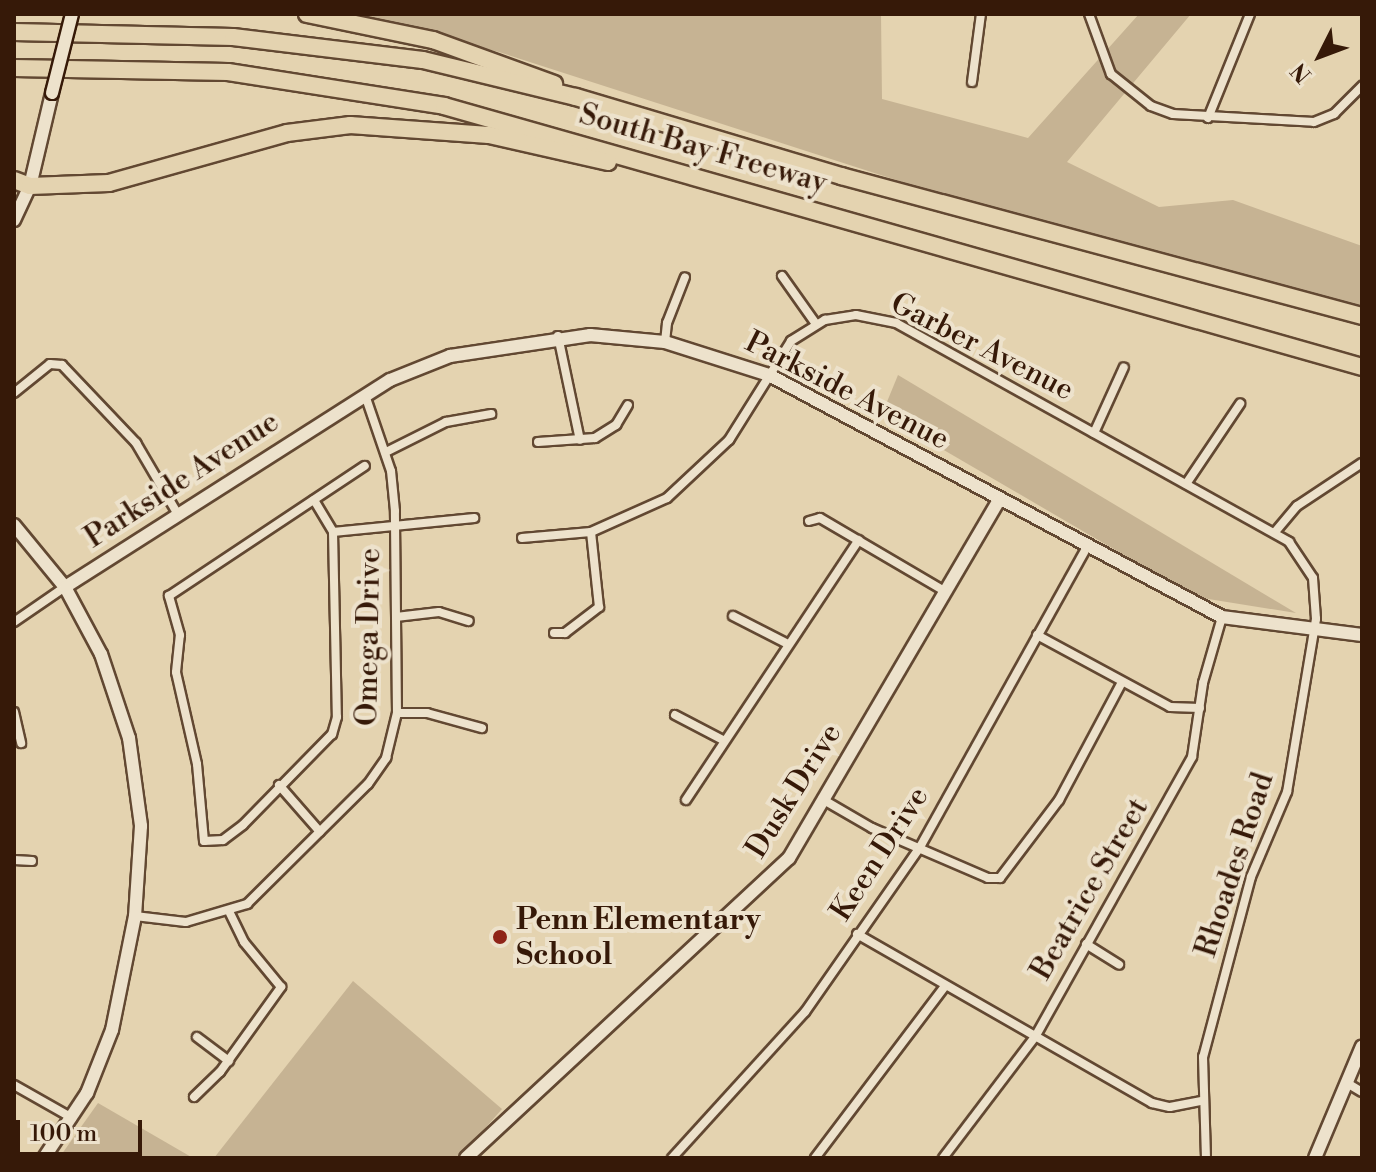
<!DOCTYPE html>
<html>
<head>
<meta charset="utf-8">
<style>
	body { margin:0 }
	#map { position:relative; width:1376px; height:1172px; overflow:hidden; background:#e4d3b0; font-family:"Libre Bodoni",serif }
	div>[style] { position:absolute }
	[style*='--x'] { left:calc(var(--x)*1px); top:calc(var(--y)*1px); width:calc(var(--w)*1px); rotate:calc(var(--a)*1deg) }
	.green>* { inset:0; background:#c6b393 }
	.roads { filter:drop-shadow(2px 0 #624832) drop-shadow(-2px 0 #624832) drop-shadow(0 2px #624832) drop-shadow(0 -2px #624832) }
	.street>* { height:8px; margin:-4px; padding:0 4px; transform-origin:4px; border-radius:4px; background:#ede2cc }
	.secondary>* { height:12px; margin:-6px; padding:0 6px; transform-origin:6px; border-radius:6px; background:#ede2cc }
	.highway>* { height:16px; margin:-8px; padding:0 8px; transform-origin:8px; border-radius:8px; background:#e4d3b0 }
	.bridges { filter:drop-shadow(2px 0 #361908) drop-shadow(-2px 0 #361908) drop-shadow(0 2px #361908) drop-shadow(0 -2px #361908) }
	.secondary-bridge>* { height:12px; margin:-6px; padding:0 6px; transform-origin:6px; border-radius:6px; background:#ede2cc }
	.dots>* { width:22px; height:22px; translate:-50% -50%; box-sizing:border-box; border:4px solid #ede2cc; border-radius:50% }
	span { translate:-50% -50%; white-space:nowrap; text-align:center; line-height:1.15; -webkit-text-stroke:8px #ede2cc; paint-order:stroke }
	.street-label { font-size:30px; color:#361908 }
	.poi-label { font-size:30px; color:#361908; font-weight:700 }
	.left { translate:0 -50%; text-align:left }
	.frame { position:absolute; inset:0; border:16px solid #361908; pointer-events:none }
	.north { position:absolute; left:1280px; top:16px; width:80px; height:80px; -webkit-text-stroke:6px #ede2cc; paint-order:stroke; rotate:228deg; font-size:22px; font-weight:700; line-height:32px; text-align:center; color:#361908 }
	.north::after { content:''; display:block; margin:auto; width:28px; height:36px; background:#361908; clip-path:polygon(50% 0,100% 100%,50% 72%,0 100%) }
	.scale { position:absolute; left:16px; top:1120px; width:126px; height:36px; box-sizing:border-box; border:4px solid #361908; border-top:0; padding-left:10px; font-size:24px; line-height:28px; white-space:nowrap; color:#361908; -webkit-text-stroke:6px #ede2cc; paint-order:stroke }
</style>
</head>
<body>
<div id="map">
	<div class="green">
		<div style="clip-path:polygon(347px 14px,881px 14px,882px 99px,1028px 138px,1139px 14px,1191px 14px,1067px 162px,1159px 207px,1233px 200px,1362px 246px,1362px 306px,986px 209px,499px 52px)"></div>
		<div style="clip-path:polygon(898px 375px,1296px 613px,1196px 597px,882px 414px)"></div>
		<div style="clip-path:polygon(353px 981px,502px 1109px,459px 1158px,214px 1158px)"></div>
		<div style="clip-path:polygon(98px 1103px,193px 1158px,59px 1158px)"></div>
	</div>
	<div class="roads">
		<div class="street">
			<div style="--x:1089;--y:14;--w:64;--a:69.9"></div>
			<div style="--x:1111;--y:74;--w:51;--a:38.7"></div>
			<div style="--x:1151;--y:106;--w:23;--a:20"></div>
			<div style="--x:1173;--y:114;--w:141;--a:3.2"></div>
			<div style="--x:1314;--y:122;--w:22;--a:-22"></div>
			<div style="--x:1334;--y:114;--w:40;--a:-45"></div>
			<div style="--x:972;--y:82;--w:69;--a:-82.5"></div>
			<div style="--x:1208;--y:118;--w:112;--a:-68"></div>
			<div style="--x:782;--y:276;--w:59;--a:54.7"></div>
			<div style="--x:558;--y:336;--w:106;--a:78.1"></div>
			<div style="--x:665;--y:342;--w:19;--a:-84"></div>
			<div style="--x:667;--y:323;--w:49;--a:-68.6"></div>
			<div style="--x:14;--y:393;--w:46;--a:-38.9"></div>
			<div style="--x:50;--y:364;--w:12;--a:5"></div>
			<div style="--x:62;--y:365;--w:108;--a:46.5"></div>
			<div style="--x:136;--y:443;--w:81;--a:59.6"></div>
			<div style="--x:1094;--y:433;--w:72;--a:-65.6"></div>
			<div style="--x:538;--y:442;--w:57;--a:-4"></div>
			<div style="--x:595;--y:438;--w:25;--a:-32"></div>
			<div style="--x:616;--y:425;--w:23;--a:-59"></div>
			<div style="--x:386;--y:452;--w:67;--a:-26.6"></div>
			<div style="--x:446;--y:422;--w:46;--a:-10.1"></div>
			<div style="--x:1186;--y:484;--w:97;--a:-56"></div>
			<div style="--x:314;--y:500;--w:37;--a:59"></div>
			<div style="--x:333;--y:532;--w:185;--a:88.8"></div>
			<div style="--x:337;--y:717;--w:18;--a:106"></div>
			<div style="--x:332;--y:734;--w:127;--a:134.4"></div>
			<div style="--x:243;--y:825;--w:25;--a:143"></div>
			<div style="--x:223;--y:840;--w:19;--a:177"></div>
			<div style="--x:204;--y:841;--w:77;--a:-95.2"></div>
			<div style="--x:197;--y:764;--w:94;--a:-102.9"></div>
			<div style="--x:176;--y:672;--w:37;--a:-84"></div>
			<div style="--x:180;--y:635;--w:41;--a:-105.8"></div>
			<div style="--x:169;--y:596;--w:235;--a:-33.6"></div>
			<div style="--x:809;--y:521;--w:11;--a:-15"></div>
			<div style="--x:820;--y:518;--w:146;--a:30.4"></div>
			<div style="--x:333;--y:532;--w:142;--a:-5.7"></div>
			<div style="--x:1275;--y:532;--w:34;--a:-50"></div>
			<div style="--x:1297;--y:506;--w:78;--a:-33.5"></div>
			<div style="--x:522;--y:538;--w:69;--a:-5"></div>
			<div style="--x:591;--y:532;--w:83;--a:-24.1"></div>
			<div style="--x:667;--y:498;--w:85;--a:-43.1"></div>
			<div style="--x:729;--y:440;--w:117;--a:-57.9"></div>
			<div style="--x:791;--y:341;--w:40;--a:-32"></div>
			<div style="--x:825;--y:320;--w:31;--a:-9"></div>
			<div style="--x:856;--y:315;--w:41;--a:11.3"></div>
			<div style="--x:896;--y:323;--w:450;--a:29.1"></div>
			<div style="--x:1289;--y:542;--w:43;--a:56.3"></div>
			<div style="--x:1313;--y:578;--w:41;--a:85.8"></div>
			<div style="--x:1316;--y:619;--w:175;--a:99.5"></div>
			<div style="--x:1287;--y:792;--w:92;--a:113"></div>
			<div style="--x:1251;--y:877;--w:186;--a:104.9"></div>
			<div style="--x:1203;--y:1057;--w:101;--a:88.3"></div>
			<div style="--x:733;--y:616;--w:59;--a:27"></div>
			<div style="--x:396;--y:617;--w:43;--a:-6.6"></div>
			<div style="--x:439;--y:612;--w:31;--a:17"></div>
			<div style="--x:14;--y:622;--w:62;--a:-34.5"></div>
			<div style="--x:554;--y:633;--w:11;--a:0"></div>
			<div style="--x:565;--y:633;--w:43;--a:-37.4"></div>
			<div style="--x:599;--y:607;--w:75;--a:-96.1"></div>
			<div style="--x:1037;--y:635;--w:151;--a:28.4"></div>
			<div style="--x:1170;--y:707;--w:30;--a:2"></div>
			<div style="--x:14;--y:712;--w:32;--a:77"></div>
			<div style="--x:397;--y:713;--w:30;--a:0"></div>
			<div style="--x:427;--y:713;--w:57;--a:15.3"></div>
			<div style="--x:675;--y:715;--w:54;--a:27.5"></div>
			<div style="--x:279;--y:785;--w:62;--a:48.9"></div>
			<div style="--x:822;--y:799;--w:58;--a:30.1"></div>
			<div style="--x:872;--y:828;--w:126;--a:23.3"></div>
			<div style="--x:988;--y:878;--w:12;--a:0"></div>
			<div style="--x:1000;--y:878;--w:98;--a:-52.9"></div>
			<div style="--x:1059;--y:800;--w:134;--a:-61.9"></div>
			<div style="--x:686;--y:800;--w:312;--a:-56.4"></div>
			<div style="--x:14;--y:860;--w:18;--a:3"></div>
			<div style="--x:135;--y:916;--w:51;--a:6.7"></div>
			<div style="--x:186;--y:922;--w:64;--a:-16.4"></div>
			<div style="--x:247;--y:904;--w:170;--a:-44.8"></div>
			<div style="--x:368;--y:784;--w:32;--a:-55"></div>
			<div style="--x:386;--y:758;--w:46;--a:-76.3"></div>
			<div style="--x:397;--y:713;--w:202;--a:-90.6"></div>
			<div style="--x:395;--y:511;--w:40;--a:-95.7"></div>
			<div style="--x:391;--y:471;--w:80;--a:-108.9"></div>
			<div style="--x:857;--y:934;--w:340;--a:29.8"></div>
			<div style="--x:1152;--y:1103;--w:18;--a:13"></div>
			<div style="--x:1170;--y:1107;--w:32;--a:-11"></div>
			<div style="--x:1086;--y:944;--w:39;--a:32"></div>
			<div style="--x:197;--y:1037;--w:40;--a:37"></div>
			<div style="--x:1347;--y:1083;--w:17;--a:31"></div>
			<div style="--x:14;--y:1085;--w:67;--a:29.6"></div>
			<div style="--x:194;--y:1097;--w:36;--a:-44"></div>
			<div style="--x:220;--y:1072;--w:105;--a:-54.3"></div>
			<div style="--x:281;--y:987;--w:58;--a:-129.4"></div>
			<div style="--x:244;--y:942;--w:32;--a:-116"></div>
			<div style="--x:672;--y:1158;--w:197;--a:-47.7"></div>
			<div style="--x:805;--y:1012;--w:201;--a:-55.1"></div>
			<div style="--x:920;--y:847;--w:343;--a:-60.9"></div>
			<div style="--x:815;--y:1158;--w:216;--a:-52.9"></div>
			<div style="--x:943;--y:1158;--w:152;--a:-52.8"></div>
			<div style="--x:1035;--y:1037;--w:321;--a:-60.7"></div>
			<div style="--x:1192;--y:757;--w:75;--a:-81.5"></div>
			<div style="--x:1203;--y:683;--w:69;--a:-73.9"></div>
		</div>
		<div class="secondary">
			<div style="--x:14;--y:220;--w:38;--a:-65"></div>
			<div style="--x:30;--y:186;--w:96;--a:-76.7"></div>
			<div style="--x:14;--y:525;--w:80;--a:50.6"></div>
			<div style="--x:65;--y:587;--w:76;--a:61.8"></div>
			<div style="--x:101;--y:654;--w:89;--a:71.6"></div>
			<div style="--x:129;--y:738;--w:89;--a:82.2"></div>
			<div style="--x:141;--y:826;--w:90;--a:93.8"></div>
			<div style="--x:135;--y:916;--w:116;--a:101.4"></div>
			<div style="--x:112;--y:1030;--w:68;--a:111.6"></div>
			<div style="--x:87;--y:1093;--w:78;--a:123.5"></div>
			<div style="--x:65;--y:587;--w:385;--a:-32.5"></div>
			<div style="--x:390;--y:380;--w:65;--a:-21.8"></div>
			<div style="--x:450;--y:356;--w:142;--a:-8.5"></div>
			<div style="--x:590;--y:335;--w:75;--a:5.3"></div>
			<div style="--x:665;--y:342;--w:109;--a:17.6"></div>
			<div style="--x:769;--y:375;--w:514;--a:28.11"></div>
			<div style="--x:1222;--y:617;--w:141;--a:7.3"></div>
			<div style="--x:466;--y:1158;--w:441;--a:-42.9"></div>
			<div style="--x:789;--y:858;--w:415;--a:-59.6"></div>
			<div style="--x:1315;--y:1158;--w:121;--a:-67.2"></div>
		</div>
		<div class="highway">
			<div style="--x:307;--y:14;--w:129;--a:11.7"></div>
			<div style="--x:433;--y:40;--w:129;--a:20"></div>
			<div style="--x:14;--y:32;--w:219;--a:1.3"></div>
			<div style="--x:233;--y:37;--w:191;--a:6.9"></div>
			<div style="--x:423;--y:60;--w:157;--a:13.6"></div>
			<div style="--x:576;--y:97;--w:277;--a:16.6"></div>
			<div style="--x:841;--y:176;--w:539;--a:15.04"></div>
			<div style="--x:14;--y:68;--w:214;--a:1.1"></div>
			<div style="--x:228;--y:72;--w:219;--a:8.9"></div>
			<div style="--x:444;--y:106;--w:954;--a:15.87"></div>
			<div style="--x:14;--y:180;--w:17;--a:21"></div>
			<div style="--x:30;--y:186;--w:79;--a:-2.2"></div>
			<div style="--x:109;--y:183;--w:185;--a:-15.7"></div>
			<div style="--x:287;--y:133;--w:64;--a:-7.2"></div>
			<div style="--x:350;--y:125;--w:139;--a:4.1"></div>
			<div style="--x:489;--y:135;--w:122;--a:12.8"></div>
		</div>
	</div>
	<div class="bridges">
		<div class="secondary-bridge">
			<div style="--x:52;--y:93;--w:81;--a:-75.8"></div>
		</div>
	</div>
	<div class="dots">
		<div style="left:500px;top:937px;background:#8f2418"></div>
	</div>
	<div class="street-label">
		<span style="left:703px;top:149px;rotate:16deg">South Bay Freeway</span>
		<span style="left:982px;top:347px;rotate:27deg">Garber Avenue</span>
		<span style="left:847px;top:391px;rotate:27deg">Parkside Avenue</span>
		<span style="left:182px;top:480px;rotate:-33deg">Parkside Avenue</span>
		<span style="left:369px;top:637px;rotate:-89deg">Omega Drive</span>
		<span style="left:794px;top:791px;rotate:-58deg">Dusk Drive</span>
		<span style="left:880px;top:854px;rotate:-57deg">Keen Drive</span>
		<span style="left:1235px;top:865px;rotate:-72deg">Rhoades Road</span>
		<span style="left:1090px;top:889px;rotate:-60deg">Beatrice Street</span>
	</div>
	<div class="poi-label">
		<span class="left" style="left:516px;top:937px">Penn Elementary<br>School</span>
	</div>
	<div class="frame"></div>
	<div class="north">N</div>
	<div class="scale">100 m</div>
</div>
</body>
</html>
